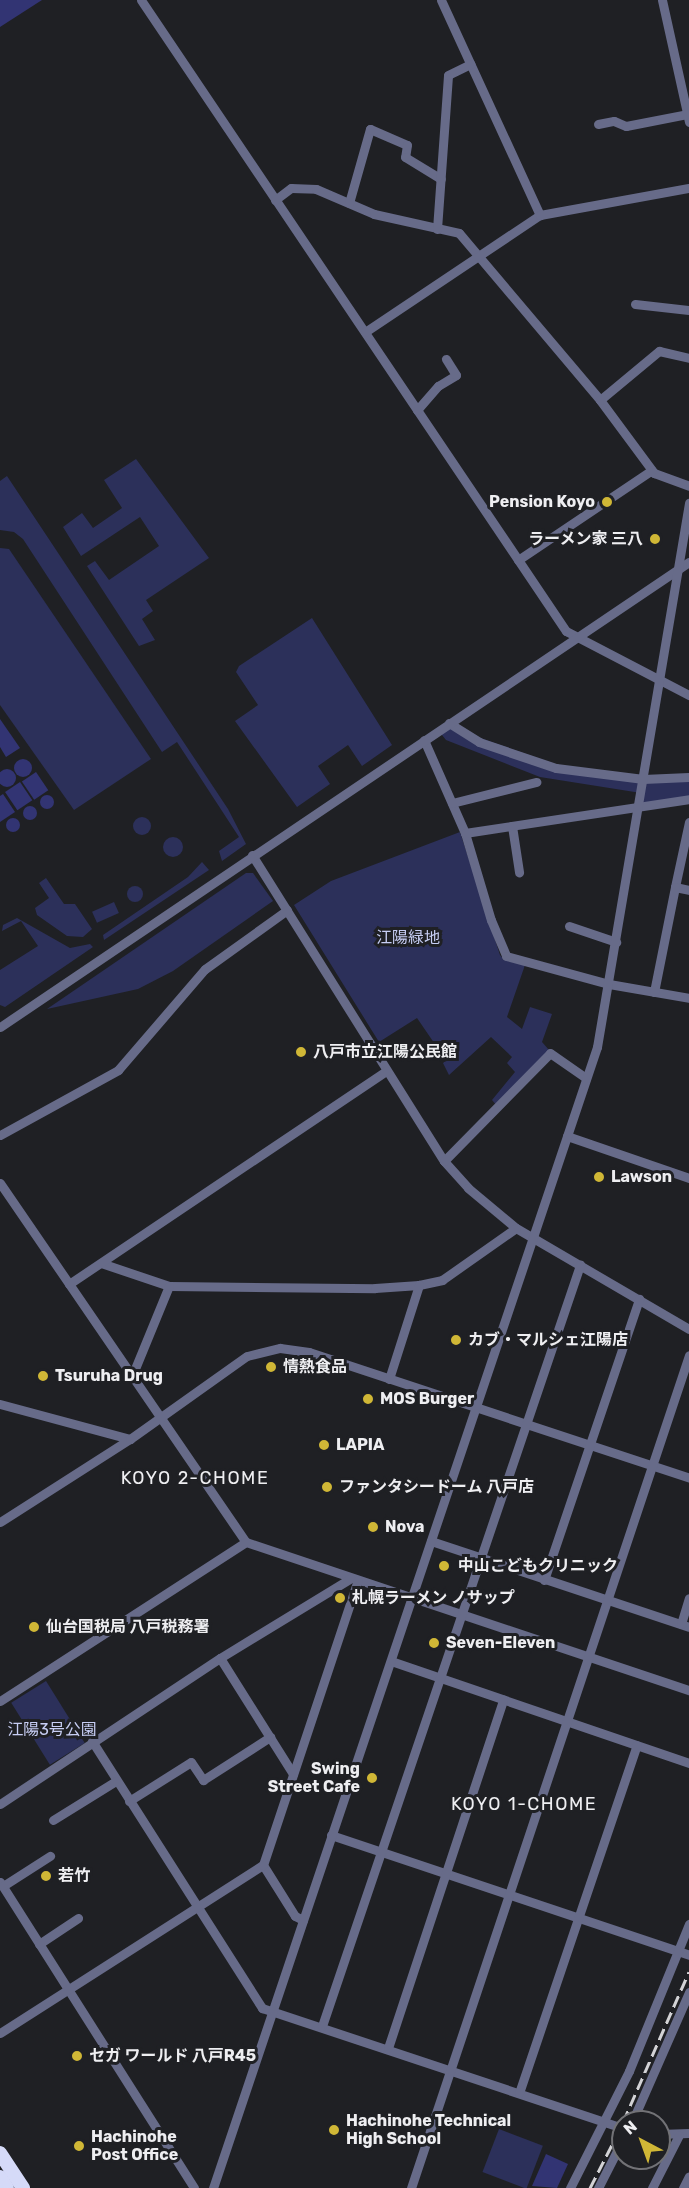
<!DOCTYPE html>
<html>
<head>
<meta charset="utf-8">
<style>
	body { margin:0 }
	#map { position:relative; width:689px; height:2188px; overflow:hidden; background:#1f2024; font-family:Rubik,"Noto Sans JP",sans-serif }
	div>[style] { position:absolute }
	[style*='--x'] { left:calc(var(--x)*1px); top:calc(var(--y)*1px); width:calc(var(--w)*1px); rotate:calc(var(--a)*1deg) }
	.green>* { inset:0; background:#2c305a; transform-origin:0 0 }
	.round { border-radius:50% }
	.water>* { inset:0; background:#323473; transform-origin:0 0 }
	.minor>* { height:9px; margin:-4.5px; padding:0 4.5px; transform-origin:4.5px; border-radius:4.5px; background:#676b89 }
	.highway>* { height:14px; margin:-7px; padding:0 7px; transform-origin:7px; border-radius:7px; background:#d5daf8 }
	.rail>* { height:3px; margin-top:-1.5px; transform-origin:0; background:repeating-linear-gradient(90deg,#d3d3d6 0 12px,transparent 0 18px) }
	.dots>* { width:16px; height:16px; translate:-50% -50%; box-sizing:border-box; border:3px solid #1f2024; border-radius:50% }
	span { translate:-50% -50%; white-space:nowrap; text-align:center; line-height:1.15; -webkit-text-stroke:6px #1f2024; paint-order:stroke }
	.poi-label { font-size:16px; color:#eeeef1; font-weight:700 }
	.right { translate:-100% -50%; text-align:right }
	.left { translate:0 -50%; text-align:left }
	.park-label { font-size:16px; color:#c7cef4 }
	.neighbourhood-label { font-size:18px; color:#eeeef1; letter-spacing:1.5px }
	.north { position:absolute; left:611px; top:2110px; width:60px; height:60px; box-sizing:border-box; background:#1f2024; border:2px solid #727276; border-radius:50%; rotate:319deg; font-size:16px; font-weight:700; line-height:24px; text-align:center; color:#eeeef1 }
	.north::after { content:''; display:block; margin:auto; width:21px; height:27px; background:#d0b736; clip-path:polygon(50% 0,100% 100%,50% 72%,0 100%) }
</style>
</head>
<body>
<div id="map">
	<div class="green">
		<div style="clip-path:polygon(136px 459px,209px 558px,146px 600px,153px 611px,142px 619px,155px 640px,139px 646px,87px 566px,95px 561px,109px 580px,159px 546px,140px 517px,81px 556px,63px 527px,82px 513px,93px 528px,122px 508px,104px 480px)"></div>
		<div style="clip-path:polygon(7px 476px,228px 809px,246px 844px,222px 861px,219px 851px,239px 837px,177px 742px,162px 752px,23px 539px,14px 532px,0 530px,0 481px)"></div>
		<div style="clip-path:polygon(0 548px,9px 549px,151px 759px,74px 810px,0 705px)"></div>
		<div style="clip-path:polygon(312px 618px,392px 745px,362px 766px,348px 745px,318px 766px,330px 784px,297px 807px,235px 721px,258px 705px,236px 672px,239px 666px)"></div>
		<div style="clip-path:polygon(449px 723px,463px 732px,578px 772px,689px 777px,689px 799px,639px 805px,641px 793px,540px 777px,446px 740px,438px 730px)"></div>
		<div class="round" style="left:133px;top:817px;width:18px;height:18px"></div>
		<div style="clip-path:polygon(460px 832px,500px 955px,504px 960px,525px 965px,507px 1017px,522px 1029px,530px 1007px,552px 1014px,542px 1042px,549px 1050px,497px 1106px,492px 1100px,515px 1072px,507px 1063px,512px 1057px,491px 1037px,449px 1075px,443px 1063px,452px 1056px,446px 1048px,441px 1053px,417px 1018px,379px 1042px,294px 905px,331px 881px)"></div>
		<div class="round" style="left:163px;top:837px;width:20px;height:20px"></div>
		<div style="clip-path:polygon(202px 862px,209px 870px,104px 940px,103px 935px,188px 877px)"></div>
		<div style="clip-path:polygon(246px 873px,253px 873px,273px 901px,173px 971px,138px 989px,47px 1009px)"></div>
		<div style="clip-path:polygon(46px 878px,64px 904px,75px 904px,92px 929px,83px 937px,67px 936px,37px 915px,35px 908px,49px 898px,39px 883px)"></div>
		<div class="round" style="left:127px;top:886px;width:16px;height:16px"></div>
		<div style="left:114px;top:902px;width:12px;height:24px;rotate:66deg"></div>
		<div style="clip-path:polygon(17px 918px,70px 948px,90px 944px,93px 947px,5px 1007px,0 1005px,0 970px,38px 946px,21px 921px,2px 931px,3px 925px)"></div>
		<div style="left:46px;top:1681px;width:73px;height:41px;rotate:58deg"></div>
		<div style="left:499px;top:2129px;width:47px;height:46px;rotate:21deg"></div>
	</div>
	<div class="water">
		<div style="clip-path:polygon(0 0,42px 0,0 27px)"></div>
		<div style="clip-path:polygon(0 719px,20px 748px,6px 757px,0 747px)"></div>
		<div class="round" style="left:14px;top:759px;width:18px;height:18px"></div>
		<div class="round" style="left:-2px;top:769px;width:18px;height:18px"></div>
		<div style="left:36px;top:772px;width:22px;height:17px;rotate:56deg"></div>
		<div style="left:20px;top:782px;width:22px;height:18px;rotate:56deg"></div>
		<div style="clip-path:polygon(3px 794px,15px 812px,0 822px,0 796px)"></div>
		<div class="round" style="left:40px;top:795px;width:14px;height:14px"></div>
		<div class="round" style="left:23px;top:806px;width:14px;height:14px"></div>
		<div class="round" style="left:6px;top:818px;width:14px;height:14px"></div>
		<div style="clip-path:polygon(546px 2154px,568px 2164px,557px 2188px,532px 2186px)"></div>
	</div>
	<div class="minor">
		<div style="--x:141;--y:0;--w:761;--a:56.04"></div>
		<div style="--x:566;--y:631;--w:139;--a:27.5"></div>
		<div style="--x:441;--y:0;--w:237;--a:65.3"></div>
		<div style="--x:662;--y:0;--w:125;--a:77.5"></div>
		<div style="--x:598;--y:124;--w:16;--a:-11"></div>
		<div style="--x:614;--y:121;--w:13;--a:23"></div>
		<div style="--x:626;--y:126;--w:62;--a:-11.1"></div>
		<div style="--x:275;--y:200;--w:20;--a:-37"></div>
		<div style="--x:291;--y:188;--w:25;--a:2"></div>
		<div style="--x:316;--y:189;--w:63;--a:23.3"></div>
		<div style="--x:374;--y:214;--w:87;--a:12.6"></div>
		<div style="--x:459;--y:233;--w:219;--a:49.8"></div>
		<div style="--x:600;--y:400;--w:91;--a:53.5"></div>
		<div style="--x:654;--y:473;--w:37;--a:20"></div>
		<div style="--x:349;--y:203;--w:77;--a:-74.2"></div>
		<div style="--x:370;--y:129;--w:40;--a:23.4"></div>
		<div style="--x:407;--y:145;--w:12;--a:99"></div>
		<div style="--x:405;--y:157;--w:42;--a:31.4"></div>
		<div style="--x:437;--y:229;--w:154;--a:-85.9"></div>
		<div style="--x:448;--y:75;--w:25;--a:-26"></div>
		<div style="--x:635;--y:304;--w:54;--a:6.3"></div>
		<div style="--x:365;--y:332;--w:211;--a:-33.8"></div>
		<div style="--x:540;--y:215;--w:151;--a:-10.3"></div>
		<div style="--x:600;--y:400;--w:77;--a:-39.7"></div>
		<div style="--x:659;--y:351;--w:31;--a:13"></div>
		<div style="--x:417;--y:410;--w:32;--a:-49"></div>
		<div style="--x:438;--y:386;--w:21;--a:-31"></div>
		<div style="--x:456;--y:375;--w:19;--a:-122"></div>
		<div style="--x:518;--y:560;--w:161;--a:-33.9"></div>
		<div style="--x:449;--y:723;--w:36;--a:32"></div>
		<div style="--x:479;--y:742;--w:81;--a:18.7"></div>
		<div style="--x:556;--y:768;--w:88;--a:7.2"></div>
		<div style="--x:643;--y:779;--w:46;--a:-2.5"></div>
		<div style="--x:424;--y:740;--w:102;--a:66.2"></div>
		<div style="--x:465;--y:833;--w:91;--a:73.4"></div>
		<div style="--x:491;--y:920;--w:39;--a:67"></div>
		<div style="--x:506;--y:956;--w:107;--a:15.2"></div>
		<div style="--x:609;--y:984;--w:81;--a:9.9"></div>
		<div style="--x:452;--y:803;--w:87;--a:-14"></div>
		<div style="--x:689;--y:822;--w:66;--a:102.2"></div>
		<div style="--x:675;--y:887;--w:14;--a:12"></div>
		<div style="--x:512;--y:826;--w:47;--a:81.3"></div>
		<div style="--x:465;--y:833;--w:227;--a:-8.6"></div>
		<div style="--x:252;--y:855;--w:361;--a:57.9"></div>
		<div style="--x:444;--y:1161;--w:36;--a:48"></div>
		<div style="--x:468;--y:1188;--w:62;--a:39.8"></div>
		<div style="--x:516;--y:1228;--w:200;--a:30.3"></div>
		<div style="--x:569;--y:926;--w:50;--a:18.8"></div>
		<div style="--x:654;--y:992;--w:107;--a:-78.7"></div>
		<div style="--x:0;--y:1027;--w:831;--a:-34.02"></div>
		<div style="--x:0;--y:1135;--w:135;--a:-28.8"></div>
		<div style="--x:118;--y:1070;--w:133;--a:-49.3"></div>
		<div style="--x:205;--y:969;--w:101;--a:-35.7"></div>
		<div style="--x:567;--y:1136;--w:129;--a:19"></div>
		<div style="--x:444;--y:1161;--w:151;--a:-45.5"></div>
		<div style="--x:550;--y:1053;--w:44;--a:34.8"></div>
		<div style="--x:0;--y:1183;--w:435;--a:55.6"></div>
		<div style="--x:246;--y:1542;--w:467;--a:18.5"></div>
		<div style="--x:101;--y:1263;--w:72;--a:18.7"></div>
		<div style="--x:169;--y:1286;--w:206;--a:0.6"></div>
		<div style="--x:375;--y:1288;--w:44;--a:-3.9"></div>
		<div style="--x:419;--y:1285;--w:24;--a:-12"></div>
		<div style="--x:442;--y:1280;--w:90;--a:-35.1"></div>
		<div style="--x:69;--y:1284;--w:382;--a:-33.9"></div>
		<div style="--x:132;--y:1376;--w:97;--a:-67.7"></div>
		<div style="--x:389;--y:1379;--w:99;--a:-72.3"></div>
		<div style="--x:0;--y:1404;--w:135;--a:15.1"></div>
		<div style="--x:0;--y:1522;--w:154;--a:-32.6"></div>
		<div style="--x:130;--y:1439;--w:143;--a:-35.4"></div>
		<div style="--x:247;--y:1356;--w:34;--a:-14"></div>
		<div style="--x:280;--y:1348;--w:29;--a:8"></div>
		<div style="--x:309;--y:1352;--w:400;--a:18.3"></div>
		<div style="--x:431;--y:1541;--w:272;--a:18.4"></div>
		<div style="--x:544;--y:1580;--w:297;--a:-71.3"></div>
		<div style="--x:681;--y:1624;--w:27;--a:-73"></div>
		<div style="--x:220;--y:1658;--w:137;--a:57.8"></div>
		<div style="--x:391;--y:1661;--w:315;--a:18.9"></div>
		<div style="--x:0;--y:1701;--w:293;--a:-32.9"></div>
		<div style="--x:92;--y:1741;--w:317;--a:57.5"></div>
		<div style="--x:262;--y:2008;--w:380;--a:18.4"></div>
		<div style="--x:129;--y:1801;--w:73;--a:-32.2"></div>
		<div style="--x:191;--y:1762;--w:22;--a:56"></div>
		<div style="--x:203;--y:1780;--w:80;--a:-32.7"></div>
		<div style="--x:0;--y:1804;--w:264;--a:-33.6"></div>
		<div style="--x:220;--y:1658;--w:153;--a:-31.4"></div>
		<div style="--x:53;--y:1820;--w:74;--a:-31.8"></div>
		<div style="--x:331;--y:1835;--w:378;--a:18.5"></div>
		<div style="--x:263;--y:1865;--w:60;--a:57.9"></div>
		<div style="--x:295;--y:1916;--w:9;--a:27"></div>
		<div style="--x:0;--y:1882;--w:362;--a:57.6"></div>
		<div style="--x:3;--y:1886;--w:56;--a:-32.6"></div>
		<div style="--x:39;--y:1944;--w:47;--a:-33.7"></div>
		<div style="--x:322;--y:2026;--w:804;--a:-71.27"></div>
		<div style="--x:0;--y:2033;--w:312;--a:-32.6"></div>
		<div style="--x:263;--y:1865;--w:300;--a:-71.6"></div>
		<div style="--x:388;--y:2048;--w:367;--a:-71.7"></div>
		<div style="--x:519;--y:2093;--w:367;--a:-71.3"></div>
		<div style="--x:632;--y:2122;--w:142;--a:-66.3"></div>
		<div style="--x:659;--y:2134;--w:30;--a:-2"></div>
		<div style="--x:213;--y:2188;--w:1204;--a:-71.4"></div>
		<div style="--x:597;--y:1047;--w:552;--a:-80.4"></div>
		<div style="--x:411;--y:2188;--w:878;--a:-71.54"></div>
		<div style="--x:570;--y:2188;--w:131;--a:-63.2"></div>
		<div style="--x:629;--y:2071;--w:159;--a:-67.8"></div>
		<div style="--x:598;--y:2188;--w:55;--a:-63"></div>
		<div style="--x:652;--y:2188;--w:59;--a:-63"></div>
		<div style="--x:683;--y:2188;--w:13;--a:-63"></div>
	</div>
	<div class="highway">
		<div style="--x:0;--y:2153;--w:42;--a:56.7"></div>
		<div style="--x:0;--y:2177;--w:13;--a:58"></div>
	</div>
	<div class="rail">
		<div style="--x:623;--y:2122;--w:164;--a:-66.3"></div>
		<div style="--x:590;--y:2188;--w:73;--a:-63.1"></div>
	</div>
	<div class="dots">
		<div style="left:607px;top:502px;background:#d0b736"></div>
		<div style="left:655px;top:539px;background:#d0b736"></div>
		<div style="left:301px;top:1052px;background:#d0b736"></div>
		<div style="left:599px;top:1177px;background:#d0b736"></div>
		<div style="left:456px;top:1340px;background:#d0b736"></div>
		<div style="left:271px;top:1367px;background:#d0b736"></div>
		<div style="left:43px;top:1376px;background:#d0b736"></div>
		<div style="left:368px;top:1399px;background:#d0b736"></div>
		<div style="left:324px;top:1445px;background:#d0b736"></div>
		<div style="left:327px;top:1487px;background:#d0b736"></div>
		<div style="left:373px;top:1527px;background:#d0b736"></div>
		<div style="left:444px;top:1566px;background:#d0b736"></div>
		<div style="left:340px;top:1598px;background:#d0b736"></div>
		<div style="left:34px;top:1627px;background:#d0b736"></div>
		<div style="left:434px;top:1643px;background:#d0b736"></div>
		<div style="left:372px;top:1778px;background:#d0b736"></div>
		<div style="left:46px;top:1876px;background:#d0b736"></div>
		<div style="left:77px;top:2056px;background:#d0b736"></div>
		<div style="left:334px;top:2130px;background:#d0b736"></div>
		<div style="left:79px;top:2146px;background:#d0b736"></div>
	</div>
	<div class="poi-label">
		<span class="right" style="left:595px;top:502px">Pension Koyo</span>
		<span class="right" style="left:643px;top:539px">ラーメン家 三八</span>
		<span class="left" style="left:313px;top:1052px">八戸市立江陽公民館</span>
		<span class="left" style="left:611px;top:1177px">Lawson</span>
		<span class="left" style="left:468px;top:1340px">カブ・マルシェ江陽店</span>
		<span class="left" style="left:283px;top:1367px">情熱食品</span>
		<span class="left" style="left:55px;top:1376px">Tsuruha Drug</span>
		<span class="left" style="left:380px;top:1399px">MOS Burger</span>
		<span class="left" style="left:336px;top:1445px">LAPIA</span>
		<span class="left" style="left:339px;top:1487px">ファンタシードーム 八戸店</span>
		<span class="left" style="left:385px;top:1527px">Nova</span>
		<span class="left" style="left:458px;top:1566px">中山こどもクリニック</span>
		<span class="left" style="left:352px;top:1598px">札幌ラーメン ノサップ</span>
		<span class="left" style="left:46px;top:1627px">仙台国税局 八戸税務署</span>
		<span class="left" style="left:446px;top:1643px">Seven-Eleven</span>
		<span class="right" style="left:360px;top:1778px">Swing<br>Street Cafe</span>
		<span class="left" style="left:58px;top:1876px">若竹</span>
		<span class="left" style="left:89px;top:2056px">セガ ワールド 八戸R45</span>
		<span class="left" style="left:346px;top:2130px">Hachinohe Technical<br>High School</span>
		<span class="left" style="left:91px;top:2146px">Hachinohe<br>Post Office</span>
	</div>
	<div class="park-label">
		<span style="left:408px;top:938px">江陽緑地</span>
		<span style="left:52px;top:1730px">江陽3号公園</span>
	</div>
	<div class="neighbourhood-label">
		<span style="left:195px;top:1478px">KOYO 2-CHOME</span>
		<span style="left:524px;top:1804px">KOYO 1-CHOME</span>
	</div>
	<div class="north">N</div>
</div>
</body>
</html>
